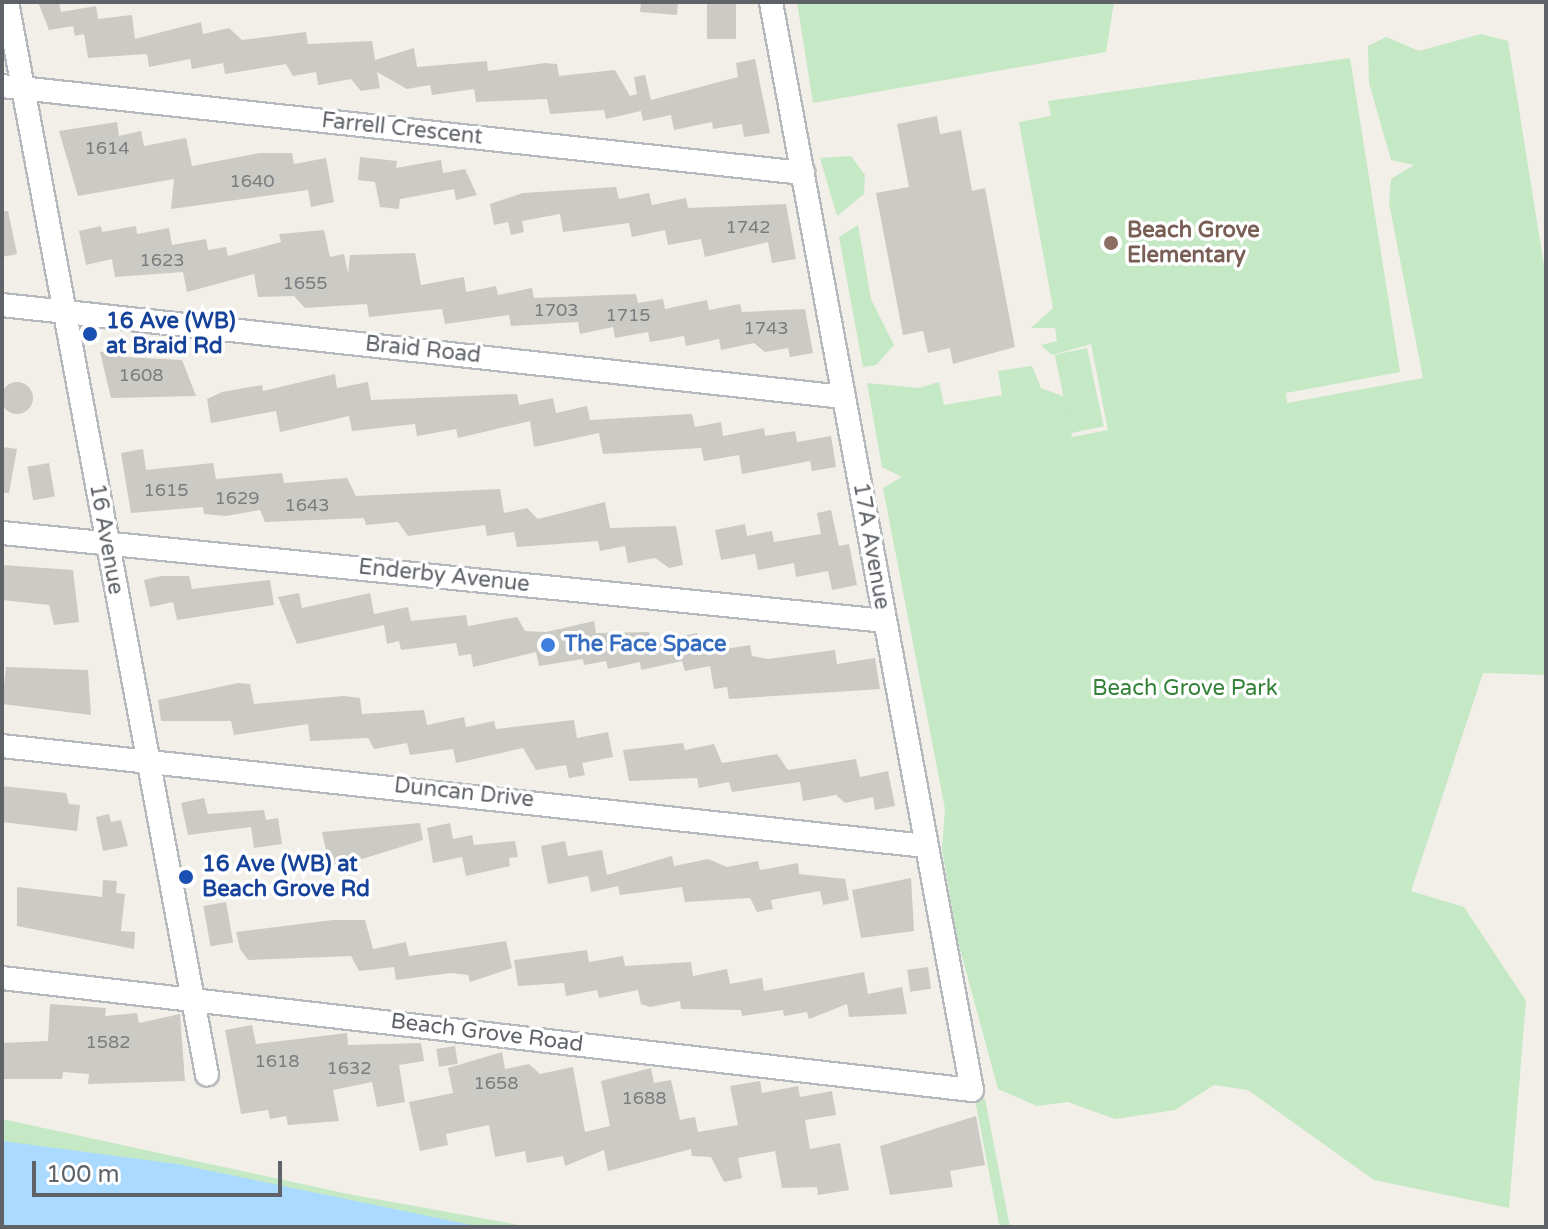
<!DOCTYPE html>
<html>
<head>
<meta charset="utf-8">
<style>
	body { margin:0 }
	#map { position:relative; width:1548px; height:1229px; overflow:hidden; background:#f1efe8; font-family:"Varela Round",sans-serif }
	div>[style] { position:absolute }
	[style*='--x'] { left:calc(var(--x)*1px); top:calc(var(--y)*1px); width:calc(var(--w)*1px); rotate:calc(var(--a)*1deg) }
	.green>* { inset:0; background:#c5e8c5; transform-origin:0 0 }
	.water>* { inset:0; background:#aadaff }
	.building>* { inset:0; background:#cccac5; transform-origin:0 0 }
	.round { border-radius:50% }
	.roads { filter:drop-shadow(2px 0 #b5b8bc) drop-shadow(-2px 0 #b5b8bc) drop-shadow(0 2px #b5b8bc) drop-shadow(0 -2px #b5b8bc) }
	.minor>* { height:22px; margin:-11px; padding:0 11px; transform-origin:11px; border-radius:11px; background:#fff }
	.dots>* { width:22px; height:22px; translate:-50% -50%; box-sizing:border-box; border:4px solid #fff; border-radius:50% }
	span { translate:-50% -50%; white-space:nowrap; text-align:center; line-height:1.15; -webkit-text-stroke:7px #fff; paint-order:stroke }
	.number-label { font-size:18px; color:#7a7d7f }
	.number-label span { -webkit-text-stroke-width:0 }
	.street-label { font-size:22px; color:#5f6368 }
	.education-label { font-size:22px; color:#785e54; font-weight:700 }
	.left { translate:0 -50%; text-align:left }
	.transit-label { font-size:22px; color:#164399; font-weight:700 }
	.shop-label { font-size:22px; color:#366cbe; font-weight:700 }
	.park-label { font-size:22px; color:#348238 }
	.frame { position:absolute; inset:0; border:4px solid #5f6368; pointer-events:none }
	.scale { position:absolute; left:32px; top:1161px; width:250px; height:36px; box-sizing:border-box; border:4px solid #5f6368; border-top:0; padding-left:10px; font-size:24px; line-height:28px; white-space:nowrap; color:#5f6368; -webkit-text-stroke:6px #fff; paint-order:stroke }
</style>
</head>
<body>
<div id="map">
	<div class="green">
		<div style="clip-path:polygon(797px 2px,1114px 2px,1106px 52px,813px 103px)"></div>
		<div style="clip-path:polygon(1481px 34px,1508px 41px,1546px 278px,1546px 675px,1483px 673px,1411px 891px,1464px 907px,1526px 1001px,1509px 1208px,1374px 1180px,1248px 1090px,1214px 1085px,1175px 1110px,1115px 1119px,1068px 1102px,1037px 1106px,998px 1089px,957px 938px,942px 849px,945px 809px,883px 488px,902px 477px,882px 467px,867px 383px,919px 388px,939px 382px,944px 405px,1002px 395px,998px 371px,1032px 366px,1041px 388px,1065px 397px,1072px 437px,1108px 430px,1091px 344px,1052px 355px,1041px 345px,1057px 341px,1055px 328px,1031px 328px,1053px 308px,1019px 122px,1051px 116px,1048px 101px,1350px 58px,1400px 372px,1286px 393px,1287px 403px,1423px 378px,1389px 203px,1391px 179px,1414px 165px,1391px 160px,1369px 83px,1368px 46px,1386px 37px,1419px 51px)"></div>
		<div style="clip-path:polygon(851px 156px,865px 175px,864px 194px,837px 216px,820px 158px)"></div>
		<div style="clip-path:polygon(858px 225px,871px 299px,894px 345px,876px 365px,863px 367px,839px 237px)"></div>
		<div style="left:1087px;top:348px;width:80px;height:33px;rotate:78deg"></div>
		<div style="left:985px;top:1099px;width:130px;height:10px;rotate:79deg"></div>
		<div style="clip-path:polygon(2px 1119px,348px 1194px,530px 1227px,2px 1227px)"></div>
	</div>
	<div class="water">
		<div style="clip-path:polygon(2px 1141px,177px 1164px,481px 1227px,2px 1227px)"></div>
	</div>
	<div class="building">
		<div style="clip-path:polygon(38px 2px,59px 2px,61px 12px,96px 6px,98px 19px,132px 15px,135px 39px,201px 22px,203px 34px,229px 28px,242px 40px,306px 32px,308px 44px,372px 41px,375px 60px,414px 48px,417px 67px,487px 61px,488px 71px,545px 63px,557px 64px,559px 76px,615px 70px,630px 96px,637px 94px,634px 77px,645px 75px,651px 100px,738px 77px,736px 63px,755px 59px,770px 133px,744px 137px,742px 124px,713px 129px,712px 122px,674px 130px,671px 115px,643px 121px,641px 111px,606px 119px,604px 110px,550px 114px,547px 99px,476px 102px,474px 89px,432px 95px,430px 85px,407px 89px,377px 72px,380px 88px,361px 91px,351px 79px,318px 85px,316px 72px,293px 76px,286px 64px,225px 74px,223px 63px,192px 69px,190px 59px,149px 67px,147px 54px,88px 58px,84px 34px,75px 36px,73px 26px,49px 30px)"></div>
		<div style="clip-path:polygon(641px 2px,678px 2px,677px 15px,640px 12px)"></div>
		<div style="left:707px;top:2px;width:29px;height:37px"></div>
		<div style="clip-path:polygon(937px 116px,940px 134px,961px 130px,972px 191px,985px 188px,1015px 347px,953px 364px,950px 348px,928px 353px,923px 331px,903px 335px,876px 193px,909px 187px,897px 124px)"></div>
		<div style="clip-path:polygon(117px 122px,119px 136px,141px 131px,144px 146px,186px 138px,192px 166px,260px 153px,292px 153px,294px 164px,326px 158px,334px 202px,311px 207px,308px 190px,171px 209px,174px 179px,78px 196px,59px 131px)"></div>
		<div style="clip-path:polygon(360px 157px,397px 161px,396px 168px,441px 160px,443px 173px,465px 169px,477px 195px,456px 200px,454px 189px,400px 199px,399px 209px,380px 207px,375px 182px,358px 180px)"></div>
		<div style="clip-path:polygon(616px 187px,619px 199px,649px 193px,652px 205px,686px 198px,688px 208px,786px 204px,796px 259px,772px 263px,768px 242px,705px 257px,701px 239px,668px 245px,665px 230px,632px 237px,629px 223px,563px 232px,560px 214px,522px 221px,524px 232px,511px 235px,508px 222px,494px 225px,490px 204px,523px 193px)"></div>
		<div style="clip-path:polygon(2px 211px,8px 211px,17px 254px,2px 257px)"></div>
		<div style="clip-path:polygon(101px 226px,102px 232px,136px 226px,137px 234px,169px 228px,172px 245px,206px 239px,208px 250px,226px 247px,228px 256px,281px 242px,279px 234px,324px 230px,330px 257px,344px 254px,348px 273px,350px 255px,415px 253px,421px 285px,464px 277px,466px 292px,496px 286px,498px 295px,532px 288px,534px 298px,636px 294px,638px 303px,663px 299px,665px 309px,707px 300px,709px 310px,740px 304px,742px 312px,805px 309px,813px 353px,790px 357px,788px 348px,765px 352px,754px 343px,721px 350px,719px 339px,686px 346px,684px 336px,650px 342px,648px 332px,615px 338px,613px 327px,580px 334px,578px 322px,511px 326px,509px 315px,445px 324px,442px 309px,369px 317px,367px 304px,305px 308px,294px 296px,258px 297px,254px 274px,187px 292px,183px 272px,115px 277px,112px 259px,86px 265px,79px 231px)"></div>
		<div style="clip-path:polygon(122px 348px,123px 357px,182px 360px,196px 396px,111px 398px,100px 352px)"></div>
		<div style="clip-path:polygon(335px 374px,337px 388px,368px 382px,371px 400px,517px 394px,519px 405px,553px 398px,556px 413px,587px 406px,590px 420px,692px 414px,695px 427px,721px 422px,723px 436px,764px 428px,765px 436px,795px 431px,797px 442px,831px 436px,836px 467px,812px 471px,810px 461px,742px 474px,739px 455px,704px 461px,701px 448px,603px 454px,599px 433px,534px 447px,530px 421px,458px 438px,456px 429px,417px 436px,415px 424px,352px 431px,349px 416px,280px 432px,276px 411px,211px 423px,207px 399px,222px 392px,262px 385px,263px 391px)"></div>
		<div class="round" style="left:1px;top:382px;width:32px;height:32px"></div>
		<div style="clip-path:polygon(2px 447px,17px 449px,9px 493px,2px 493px)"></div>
		<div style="clip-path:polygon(143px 449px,146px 470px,213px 463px,216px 479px,282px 473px,284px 483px,347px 478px,356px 496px,500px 489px,504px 513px,527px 508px,538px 519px,605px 502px,610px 528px,676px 526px,683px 565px,669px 568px,655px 558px,628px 563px,625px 546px,600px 551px,598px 541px,517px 547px,514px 532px,487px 536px,485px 525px,408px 536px,398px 522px,366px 525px,364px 518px,265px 522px,260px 510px,226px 516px,204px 514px,203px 507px,131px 513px,121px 453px)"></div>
		<div style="left:49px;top:463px;width:34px;height:22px;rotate:80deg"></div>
		<div style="clip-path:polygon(831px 510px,839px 546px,849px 544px,857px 585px,832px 590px,828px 571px,796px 577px,794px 563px,758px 570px,755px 554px,721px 560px,715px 530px,745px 524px,747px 536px,772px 531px,774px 542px,821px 534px,817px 513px)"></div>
		<div style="clip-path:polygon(2px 565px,73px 570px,79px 622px,54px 625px,49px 605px,2px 600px)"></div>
		<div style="clip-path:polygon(161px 576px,189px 576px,192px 589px,270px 580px,274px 605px,177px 620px,173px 602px,150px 607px,144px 580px)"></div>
		<div style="clip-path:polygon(299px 593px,302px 608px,370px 593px,374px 614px,408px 607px,411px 621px,466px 615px,468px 626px,517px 617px,525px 631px,546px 632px,594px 621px,596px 633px,649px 632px,651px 642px,697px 633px,701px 653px,750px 645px,752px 656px,768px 659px,835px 650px,837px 664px,875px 658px,880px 689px,729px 699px,727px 687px,714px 689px,710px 666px,685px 671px,682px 661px,641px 670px,640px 662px,608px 669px,606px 661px,584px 665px,583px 659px,539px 666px,536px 652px,473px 667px,471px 654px,459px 656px,456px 643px,401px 650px,399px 641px,387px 644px,384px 625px,297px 644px,278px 597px)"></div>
		<div style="clip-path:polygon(6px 667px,88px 670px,91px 715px,2px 704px)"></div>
		<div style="clip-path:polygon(238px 683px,250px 684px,254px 704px,344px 696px,360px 698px,362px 714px,424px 710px,427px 725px,464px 717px,466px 727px,494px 721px,496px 729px,574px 720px,577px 738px,608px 732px,613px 757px,582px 763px,585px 775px,569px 778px,566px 765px,536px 770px,523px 748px,456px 763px,453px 749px,410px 755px,407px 743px,374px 749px,368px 738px,310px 741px,308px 724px,234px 735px,231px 721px,161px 721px,158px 700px)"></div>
		<div style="clip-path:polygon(683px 743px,685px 750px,714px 744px,722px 763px,777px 754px,788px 770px,856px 759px,860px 777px,888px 771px,895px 806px,875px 810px,873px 797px,845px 803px,836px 795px,803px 801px,800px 782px,732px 792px,729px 782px,699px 788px,697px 778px,629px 781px,623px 750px)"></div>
		<div style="clip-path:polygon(2px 786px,66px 793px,69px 804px,80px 805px,77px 831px,2px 822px)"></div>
		<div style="clip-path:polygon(204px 798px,208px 814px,264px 810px,266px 820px,278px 818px,282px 844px,254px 848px,251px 827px,188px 835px,181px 803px)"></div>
		<div style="clip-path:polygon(109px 814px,111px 822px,121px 820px,128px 846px,103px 851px,96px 817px)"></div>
		<div style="clip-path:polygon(420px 823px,423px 840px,330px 869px,322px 832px)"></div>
		<div style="clip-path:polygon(450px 823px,453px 839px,472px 835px,474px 845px,515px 841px,518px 857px,509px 858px,510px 866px,466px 876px,462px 857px,433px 863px,427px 828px)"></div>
		<div style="clip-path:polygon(565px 841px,568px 856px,602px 850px,607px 875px,672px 856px,674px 866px,708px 859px,727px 867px,758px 861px,760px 870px,798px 863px,799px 874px,845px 879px,849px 900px,823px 905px,820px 891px,771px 900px,773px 909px,757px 912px,750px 898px,685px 902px,682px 887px,620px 895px,618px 886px,591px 892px,588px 876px,548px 884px,541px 846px)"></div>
		<div style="clip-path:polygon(911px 878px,914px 931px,861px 938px,852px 890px)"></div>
		<div style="clip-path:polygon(103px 880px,117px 881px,116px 893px,125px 894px,121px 931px,135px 932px,134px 949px,17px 926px,17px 887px,102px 897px)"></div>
		<div style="left:226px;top:902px;width:41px;height:23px;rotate:80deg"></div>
		<div style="clip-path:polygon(333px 920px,365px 920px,373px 949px,406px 942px,409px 956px,506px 941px,512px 968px,470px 982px,468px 975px,451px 973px,396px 980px,394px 967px,359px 971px,351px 956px,248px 960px,240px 949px,236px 932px)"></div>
		<div style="clip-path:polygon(587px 950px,589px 962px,623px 956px,625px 966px,691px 962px,693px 976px,727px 969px,730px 984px,762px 978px,764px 991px,864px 972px,868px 994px,902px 987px,907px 1014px,849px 1017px,847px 1004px,809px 1019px,807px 1012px,784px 1016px,783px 1010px,742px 1016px,741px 1010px,681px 1009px,680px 1001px,650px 1007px,641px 1004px,638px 990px,599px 998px,597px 990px,566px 996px,564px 983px,518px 986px,514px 960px)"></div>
		<div style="left:928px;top:967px;width:22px;height:21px;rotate:82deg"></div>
		<div style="clip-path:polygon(50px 1004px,106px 1008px,105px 1016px,137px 1013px,139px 1023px,180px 1014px,185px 1081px,88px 1084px,89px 1074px,63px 1072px,62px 1079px,2px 1079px,3px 1043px,48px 1041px)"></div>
		<div style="clip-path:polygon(252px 1025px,256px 1044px,347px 1033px,348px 1045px,421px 1043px,424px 1061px,399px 1065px,405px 1102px,377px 1107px,372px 1082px,333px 1090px,339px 1121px,288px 1125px,286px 1116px,270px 1119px,268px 1110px,241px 1114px,225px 1030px)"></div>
		<div style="left:455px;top:1046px;width:18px;height:19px;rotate:81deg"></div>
		<div style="clip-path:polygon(502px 1052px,505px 1069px,529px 1064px,540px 1074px,573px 1067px,585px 1132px,610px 1126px,601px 1081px,651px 1068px,654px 1083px,671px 1080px,680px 1120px,695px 1117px,698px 1132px,738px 1125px,730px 1086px,760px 1081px,762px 1093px,798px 1086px,800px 1097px,832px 1091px,836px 1115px,805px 1120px,810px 1149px,840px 1143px,849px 1190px,818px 1195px,817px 1187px,782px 1188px,775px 1151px,738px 1158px,742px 1178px,724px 1182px,711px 1157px,692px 1156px,691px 1149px,608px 1171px,604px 1150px,565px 1166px,563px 1156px,527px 1163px,525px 1151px,495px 1157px,489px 1125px,446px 1134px,448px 1145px,420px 1151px,409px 1102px,453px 1093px,448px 1068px)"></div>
		<div style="clip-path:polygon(976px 1116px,985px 1165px,950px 1171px,953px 1187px,890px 1195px,880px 1146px)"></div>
	</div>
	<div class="roads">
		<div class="minor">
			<div style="--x:7;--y:2;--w:1091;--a:79.44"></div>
			<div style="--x:2;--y:86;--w:806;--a:6.2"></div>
			<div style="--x:2;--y:305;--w:847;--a:6.24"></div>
			<div style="--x:2;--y:533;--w:887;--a:5.69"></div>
			<div style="--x:2;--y:746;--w:928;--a:6.18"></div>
			<div style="--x:2;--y:978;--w:976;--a:6.59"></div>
			<div style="--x:972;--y:1090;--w:1106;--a:-100.47"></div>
		</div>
	</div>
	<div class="dots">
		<div style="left:1111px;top:243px;background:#8d6e63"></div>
		<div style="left:90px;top:334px;background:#1a4fb4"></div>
		<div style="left:548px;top:645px;background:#3f7fe0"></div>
		<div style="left:186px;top:877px;background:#1a4fb4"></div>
	</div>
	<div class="number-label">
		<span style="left:107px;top:148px">1614</span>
		<span style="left:252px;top:181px">1640</span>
		<span style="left:748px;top:227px">1742</span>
		<span style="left:162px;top:260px">1623</span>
		<span style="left:305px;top:283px">1655</span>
		<span style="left:556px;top:310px">1703</span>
		<span style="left:628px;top:315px">1715</span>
		<span style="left:766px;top:328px">1743</span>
		<span style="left:141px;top:375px">1608</span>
		<span style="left:166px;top:490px">1615</span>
		<span style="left:237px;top:498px">1629</span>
		<span style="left:307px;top:505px">1643</span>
		<span style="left:108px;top:1042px">1582</span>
		<span style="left:277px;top:1061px">1618</span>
		<span style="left:349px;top:1068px">1632</span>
		<span style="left:496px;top:1083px">1658</span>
		<span style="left:644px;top:1098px">1688</span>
	</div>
	<div class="street-label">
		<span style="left:402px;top:129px;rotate:6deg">Farrell Crescent</span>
		<span style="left:423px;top:350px;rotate:6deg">Braid Road</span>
		<span style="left:106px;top:539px;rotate:80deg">16 Avenue</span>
		<span style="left:871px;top:546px;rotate:80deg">17A Avenue</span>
		<span style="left:444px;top:576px;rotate:6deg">Enderby Avenue</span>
		<span style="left:464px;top:793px;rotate:6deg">Duncan Drive</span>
		<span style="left:487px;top:1033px;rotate:7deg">Beach Grove Road</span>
	</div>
	<div class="education-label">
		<span class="left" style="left:1127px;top:243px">Beach Grove<br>Elementary</span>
	</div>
	<div class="transit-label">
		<span class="left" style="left:106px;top:334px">16 Ave (WB)<br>at Braid Rd</span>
		<span class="left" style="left:202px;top:877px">16 Ave (WB) at<br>Beach Grove Rd</span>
	</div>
	<div class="shop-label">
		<span class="left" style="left:564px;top:645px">The Face Space</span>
	</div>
	<div class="park-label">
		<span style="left:1185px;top:689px">Beach Grove Park</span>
	</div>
	<div class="frame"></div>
	<div class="scale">100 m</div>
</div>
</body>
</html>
